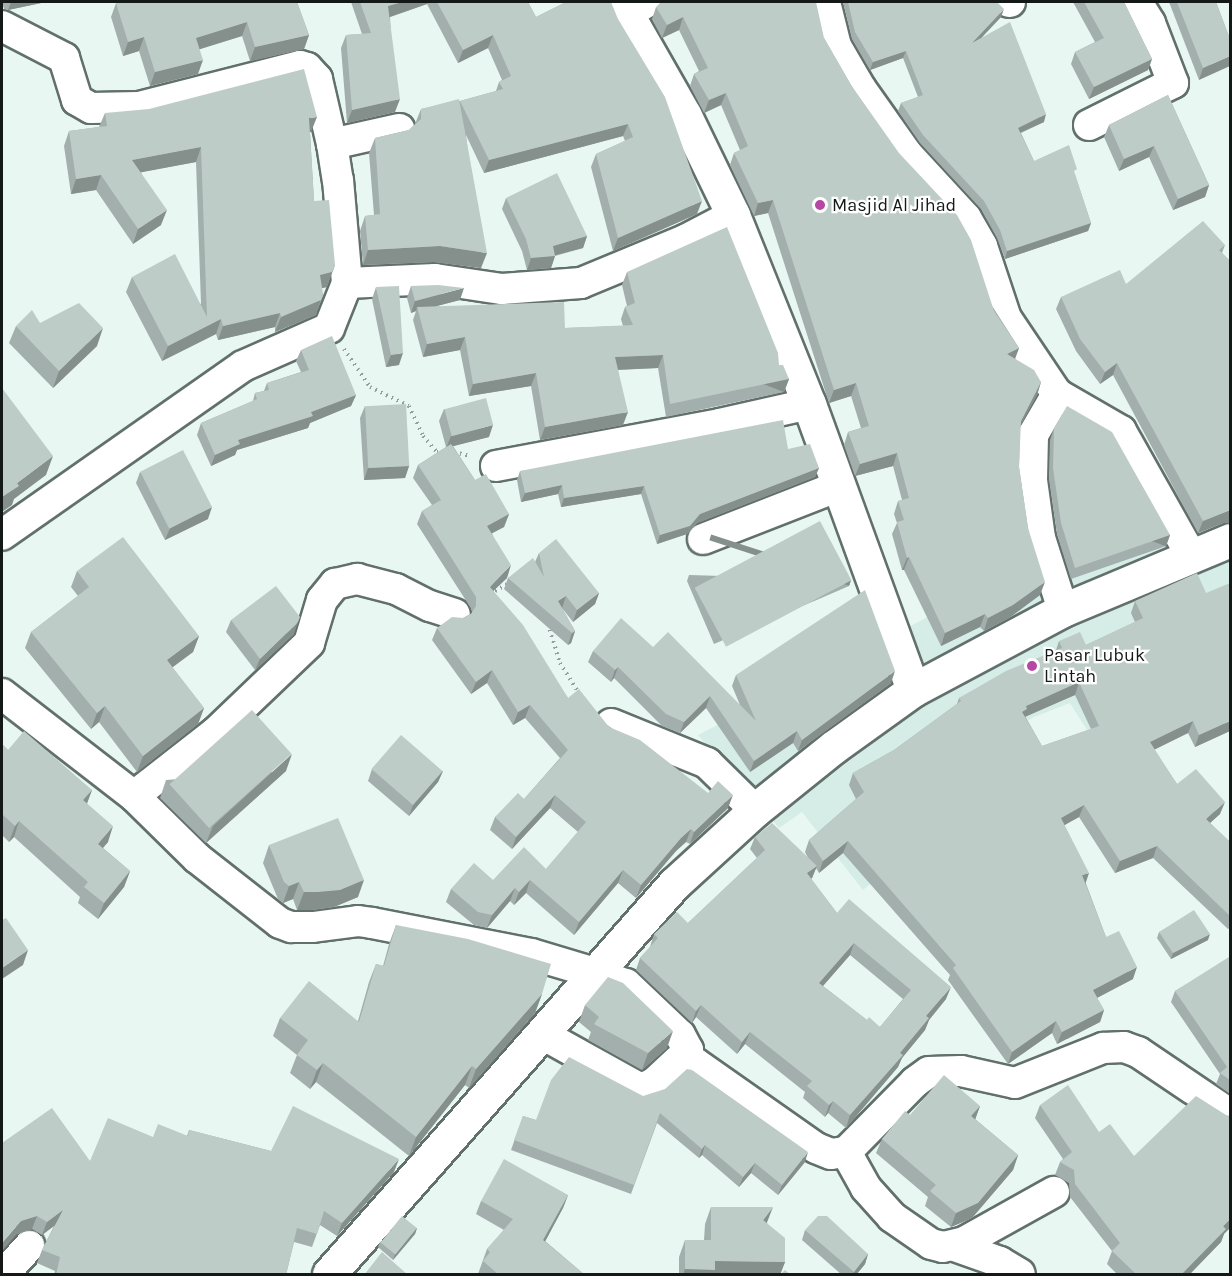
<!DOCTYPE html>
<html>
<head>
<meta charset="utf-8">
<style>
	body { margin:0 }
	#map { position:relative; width:1232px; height:1276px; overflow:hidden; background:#e8f7f2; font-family:Karla,sans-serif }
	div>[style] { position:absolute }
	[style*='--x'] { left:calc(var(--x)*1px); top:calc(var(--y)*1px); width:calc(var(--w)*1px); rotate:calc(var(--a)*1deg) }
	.built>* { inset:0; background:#d5ede6 }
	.path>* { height:4px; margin-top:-2px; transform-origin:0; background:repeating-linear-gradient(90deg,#949f9c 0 1.5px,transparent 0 6px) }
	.roads { filter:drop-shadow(2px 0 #62706c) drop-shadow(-2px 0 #62706c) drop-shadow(0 2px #62706c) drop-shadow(0 -2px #62706c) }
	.minor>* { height:30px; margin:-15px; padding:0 15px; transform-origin:15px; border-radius:15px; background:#fff }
	.tertiary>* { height:33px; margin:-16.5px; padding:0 16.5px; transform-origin:16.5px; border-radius:16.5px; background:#fff }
	.wall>* { inset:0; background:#a3afac }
	.shaded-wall>* { inset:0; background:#858f8c; transform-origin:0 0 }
	.building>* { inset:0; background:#beccc8; transform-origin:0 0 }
	.dots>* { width:16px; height:16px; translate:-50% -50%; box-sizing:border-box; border:3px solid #fff; border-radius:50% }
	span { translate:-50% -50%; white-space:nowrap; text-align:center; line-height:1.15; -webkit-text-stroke:4.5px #fff; paint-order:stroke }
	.poi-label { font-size:18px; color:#141918 }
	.left { translate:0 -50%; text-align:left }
	.frame { position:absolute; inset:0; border:3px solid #141918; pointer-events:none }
</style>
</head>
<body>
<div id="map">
	<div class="built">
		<div style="clip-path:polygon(1230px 462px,1230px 624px,1165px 703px,1087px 730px,1070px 703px,1034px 717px,973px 752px,905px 854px,863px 890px,802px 812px,779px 828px,698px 735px)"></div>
	</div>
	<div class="path">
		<div style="--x:344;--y:349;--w:46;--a:55.6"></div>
		<div style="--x:370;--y:387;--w:43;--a:26"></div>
		<div style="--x:409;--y:406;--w:33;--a:65"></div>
		<div style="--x:423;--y:436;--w:21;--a:49"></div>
		<div style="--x:437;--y:452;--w:4;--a:0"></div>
		<div style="--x:454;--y:452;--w:16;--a:14"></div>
		<div style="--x:490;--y:594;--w:22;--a:-30"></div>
		<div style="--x:548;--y:624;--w:41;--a:72.9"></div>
		<div style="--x:560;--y:663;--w:36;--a:58"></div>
	</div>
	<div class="roads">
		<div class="minor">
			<div style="--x:825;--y:2;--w:45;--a:76"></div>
			<div style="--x:836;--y:46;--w:50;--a:59.8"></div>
			<div style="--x:861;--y:89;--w:80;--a:54.7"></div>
			<div style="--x:907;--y:154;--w:87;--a:47.3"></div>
			<div style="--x:966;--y:218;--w:32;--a:60"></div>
			<div style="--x:982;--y:246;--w:76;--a:71.6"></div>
			<div style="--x:1006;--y:318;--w:92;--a:56.1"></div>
			<div style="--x:1009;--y:2;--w:1;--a:0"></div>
			<div style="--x:627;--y:14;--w:23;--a:-31"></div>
			<div style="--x:2;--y:26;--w:70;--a:27.3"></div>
			<div style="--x:64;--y:58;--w:44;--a:72.8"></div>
			<div style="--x:77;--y:100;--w:16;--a:30"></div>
			<div style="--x:91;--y:108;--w:48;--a:-1.2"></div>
			<div style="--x:139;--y:107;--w:166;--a:-14.3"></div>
			<div style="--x:300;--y:66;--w:7;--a:16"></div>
			<div style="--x:307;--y:68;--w:15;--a:48"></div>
			<div style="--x:317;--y:79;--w:67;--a:77"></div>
			<div style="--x:332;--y:144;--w:36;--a:81"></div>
			<div style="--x:338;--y:180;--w:103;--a:85"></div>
			<div style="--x:347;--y:283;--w:48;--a:111.8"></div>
			<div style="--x:329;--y:328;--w:94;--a:156.2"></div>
			<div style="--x:243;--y:366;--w:294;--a:145"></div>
			<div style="--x:1089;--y:125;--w:94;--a:-26.6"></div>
			<div style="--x:1173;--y:83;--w:64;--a:-111"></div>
			<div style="--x:1150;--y:23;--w:25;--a:-122"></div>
			<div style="--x:332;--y:144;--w:69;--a:-12.6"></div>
			<div style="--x:347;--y:283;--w:88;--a:-2.6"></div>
			<div style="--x:435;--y:279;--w:68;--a:8.5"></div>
			<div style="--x:502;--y:289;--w:79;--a:-4.3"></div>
			<div style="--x:581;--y:283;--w:113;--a:-22.5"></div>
			<div style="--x:685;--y:240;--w:54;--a:-27.5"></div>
			<div style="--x:496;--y:466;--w:228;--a:-10.6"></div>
			<div style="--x:720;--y:424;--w:91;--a:-12.7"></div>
			<div style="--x:703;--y:539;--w:146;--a:-21.3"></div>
			<div style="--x:1063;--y:610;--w:76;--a:-107.7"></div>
			<div style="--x:1040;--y:538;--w:59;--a:-97.9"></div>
			<div style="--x:1032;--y:480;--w:45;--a:-88.7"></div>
			<div style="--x:1033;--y:435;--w:48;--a:-59.7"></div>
			<div style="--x:1057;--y:394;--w:74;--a:30"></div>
			<div style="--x:1121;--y:431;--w:145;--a:60.6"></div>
			<div style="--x:2;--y:694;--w:167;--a:37.7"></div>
			<div style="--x:134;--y:796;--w:88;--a:44.5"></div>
			<div style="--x:197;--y:858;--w:105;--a:38.1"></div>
			<div style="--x:280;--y:923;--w:12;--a:20"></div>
			<div style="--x:291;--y:927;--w:22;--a:0"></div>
			<div style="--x:313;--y:927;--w:45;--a:-7.6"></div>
			<div style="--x:358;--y:921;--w:14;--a:8"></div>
			<div style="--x:372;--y:923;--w:162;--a:11"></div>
			<div style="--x:531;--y:954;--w:67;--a:16.5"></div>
			<div style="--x:595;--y:973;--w:33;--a:20"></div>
			<div style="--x:626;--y:984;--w:74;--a:43.4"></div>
			<div style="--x:680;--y:1035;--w:17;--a:62"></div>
			<div style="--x:688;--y:1050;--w:11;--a:95"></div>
			<div style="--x:611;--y:724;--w:104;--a:22.1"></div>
			<div style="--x:707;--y:763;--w:67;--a:44.4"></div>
			<div style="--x:134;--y:796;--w:104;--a:-38"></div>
			<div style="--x:216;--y:732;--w:129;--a:-43.7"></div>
			<div style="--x:309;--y:643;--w:45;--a:-73.2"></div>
			<div style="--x:322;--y:600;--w:21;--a:-51"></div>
			<div style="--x:335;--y:584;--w:23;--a:-13"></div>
			<div style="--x:357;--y:579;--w:40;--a:14.4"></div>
			<div style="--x:396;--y:589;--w:38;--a:27"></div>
			<div style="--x:430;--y:606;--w:26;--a:18"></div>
			<div style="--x:542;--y:1034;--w:113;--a:29.1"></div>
			<div style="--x:641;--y:1089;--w:14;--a:-25"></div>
			<div style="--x:654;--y:1083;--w:33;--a:-43"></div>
			<div style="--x:678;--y:1061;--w:17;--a:7"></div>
			<div style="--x:695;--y:1063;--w:148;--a:35.1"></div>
			<div style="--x:816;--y:1148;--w:16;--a:22"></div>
			<div style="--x:831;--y:1154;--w:15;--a:-8"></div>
			<div style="--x:846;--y:1152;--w:98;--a:-45.4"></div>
			<div style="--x:915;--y:1082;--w:17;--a:-36"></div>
			<div style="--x:929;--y:1072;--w:32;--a:-2"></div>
			<div style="--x:961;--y:1071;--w:55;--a:12.5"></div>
			<div style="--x:1015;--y:1083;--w:95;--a:-21.7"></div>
			<div style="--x:1103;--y:1048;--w:21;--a:-3"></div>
			<div style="--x:1124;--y:1047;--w:15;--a:20"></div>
			<div style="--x:1138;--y:1052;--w:111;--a:34"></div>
			<div style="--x:846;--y:1152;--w:41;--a:60.9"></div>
			<div style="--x:866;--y:1188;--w:39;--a:48"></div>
			<div style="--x:892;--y:1217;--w:47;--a:34.7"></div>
			<div style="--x:931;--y:1244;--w:12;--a:14"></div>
			<div style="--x:943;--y:1247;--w:22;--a:-13"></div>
			<div style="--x:964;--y:1242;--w:103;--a:-29.1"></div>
			<div style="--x:955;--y:1246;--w:48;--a:19.6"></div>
			<div style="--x:1000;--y:1262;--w:23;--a:31"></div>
			<div style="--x:4;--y:1274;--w:38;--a:-48"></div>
		</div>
		<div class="tertiary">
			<div style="--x:620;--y:2;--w:131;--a:60.3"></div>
			<div style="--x:685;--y:116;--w:110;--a:64.1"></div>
			<div style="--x:733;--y:215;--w:204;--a:68.1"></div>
			<div style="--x:809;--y:404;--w:304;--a:70"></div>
			<div style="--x:329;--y:1274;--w:521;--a:-48.5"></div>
			<div style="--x:674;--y:884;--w:110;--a:-42.4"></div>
			<div style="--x:755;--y:810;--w:102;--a:-38.7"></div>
			<div style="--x:835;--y:746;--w:96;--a:-35.7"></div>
			<div style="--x:913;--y:690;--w:170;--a:-28.1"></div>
			<div style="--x:1063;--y:610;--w:181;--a:-22.7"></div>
		</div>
	</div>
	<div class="wall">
		<div style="clip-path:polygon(2px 2px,46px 2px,8px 10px,4px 9px)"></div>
		<div style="clip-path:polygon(297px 2px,309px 35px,304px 49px,250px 61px,242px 36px,199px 49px,198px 74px,150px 86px,139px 51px,123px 56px,111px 17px,116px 3px)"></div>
		<div style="clip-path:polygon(351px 2px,528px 2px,536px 17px,566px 2px,697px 214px,613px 251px,591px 167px,596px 154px,625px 141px,623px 136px,484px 173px,466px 135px,481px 268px,434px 262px,363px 265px,360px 231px,365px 216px,374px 215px,369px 153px,375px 138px,409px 130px,415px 124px,421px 109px,460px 101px,496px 91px,499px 82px,502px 80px,488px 48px,458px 63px,427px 4px,390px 17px,395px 112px,347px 123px,341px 48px,346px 35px,362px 34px)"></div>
		<div style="clip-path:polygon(843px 2px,997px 2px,1001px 17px,982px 37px,1044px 122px,1021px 133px,1034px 161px,1075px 175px,1091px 223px,1088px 231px,1005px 259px,997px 238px,981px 209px,920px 143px,898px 111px,901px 103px,918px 97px,903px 58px,870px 70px,852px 39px)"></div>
		<div style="clip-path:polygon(1073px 2px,1124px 2px,1152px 59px,1148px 70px,1089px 99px,1071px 64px,1075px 52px,1095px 42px)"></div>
		<div style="clip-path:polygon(1169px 2px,1216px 2px,1230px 39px,1199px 80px)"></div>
		<div style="clip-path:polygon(656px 7px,824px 38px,851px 85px,1019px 348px,1015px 359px,1041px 382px,1037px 395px,1020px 425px,1019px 467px,1028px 528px,1040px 595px,1009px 618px,984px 631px,980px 627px,941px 646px,904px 570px,902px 570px,892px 534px,897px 523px,894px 514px,898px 501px,902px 500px,893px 466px,855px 476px,844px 445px,848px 432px,861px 428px,851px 396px,829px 403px,768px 213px,754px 216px,730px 165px,734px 153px,740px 150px,721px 105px,704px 113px,690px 86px,694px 74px,699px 71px,679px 30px,662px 38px,652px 19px)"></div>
		<div style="clip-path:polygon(1168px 95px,1209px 185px,1205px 197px,1173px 210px,1149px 157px,1119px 171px,1104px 137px,1109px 125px)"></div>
		<div style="clip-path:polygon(105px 113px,311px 132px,310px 132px,314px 201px,327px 287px,322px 288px,316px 315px,275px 332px,275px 327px,218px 340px,216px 334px,162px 361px,126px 292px,132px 277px,201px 304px,196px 162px,141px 172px,161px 225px,133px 244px,96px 190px,71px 194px,64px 146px,69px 131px,99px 127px)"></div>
		<div style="clip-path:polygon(506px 198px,587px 236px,583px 248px,555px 256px,551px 268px,527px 270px,522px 251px,502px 209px)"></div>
		<div style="clip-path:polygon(1225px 245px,1222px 253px,1230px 261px,1230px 523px,1223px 523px,1198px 533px,1113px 375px,1100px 384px,1076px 351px,1056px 309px,1061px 297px,1126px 284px)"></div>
		<div style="clip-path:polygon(627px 272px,779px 365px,789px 379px,784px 392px,666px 417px,658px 368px,618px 370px,623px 425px,540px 440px,531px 386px,469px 396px,460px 350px,423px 357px,413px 320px,416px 311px,411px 313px,407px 298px,411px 286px,460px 300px,436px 306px,565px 328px,623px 326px,621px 319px,625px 307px,627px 306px,622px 285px)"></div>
		<div style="clip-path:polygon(376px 287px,399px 365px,386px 367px,372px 299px)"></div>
		<div style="clip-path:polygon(16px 326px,97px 346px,53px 388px,9px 343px)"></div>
		<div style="clip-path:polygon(301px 350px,356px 395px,351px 406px,310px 423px,308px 428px,237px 450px,235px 455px,211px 466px,197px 435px,201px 423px,253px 401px,255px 393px,264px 391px,267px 383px,301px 372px,296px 361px)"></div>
		<div style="clip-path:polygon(365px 406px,409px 466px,405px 478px,364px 480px,360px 418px)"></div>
		<div style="clip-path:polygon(444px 409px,489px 437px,453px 446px,475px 480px,509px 514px,504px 527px,492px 533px,507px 578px,493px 591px,568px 698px,728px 808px,690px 844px,686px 842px,676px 851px,636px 898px,618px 883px,574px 935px,526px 893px,514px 905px,510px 901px,487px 928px,474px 925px,446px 902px,451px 889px,546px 869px,578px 832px,550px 808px,512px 849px,490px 830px,495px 817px,524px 799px,560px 758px,525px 718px,513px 725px,487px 683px,471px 694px,432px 640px,437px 628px,463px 618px,472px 613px,472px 610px,417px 524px,422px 511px,432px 505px,413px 478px,418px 465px,446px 447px,439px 421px)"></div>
		<div style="clip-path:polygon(1054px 428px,1170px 535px,1166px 546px,1071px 579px,1057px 534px,1049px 479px,1050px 440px)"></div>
		<div style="clip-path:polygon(788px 449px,819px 468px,815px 477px,697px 523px,687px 534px,657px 544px,641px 494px,561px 507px,558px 494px,521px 502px,517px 480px,520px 471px)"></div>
		<div style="clip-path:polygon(140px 472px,208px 519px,165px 540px,136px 483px)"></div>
		<div style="clip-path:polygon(539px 553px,599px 593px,595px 604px,573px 622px,562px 608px,575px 631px,571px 643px,568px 645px,504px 589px,508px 578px,535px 562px)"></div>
		<div style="clip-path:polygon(77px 571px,199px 636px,193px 652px,172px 667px,204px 708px,198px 724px,137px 772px,99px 722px,91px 729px,25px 648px,31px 632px,78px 596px,71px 587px)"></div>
		<div style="clip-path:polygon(689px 575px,851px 580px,849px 586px,714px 644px,687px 581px)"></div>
		<div style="clip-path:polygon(evenodd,1135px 601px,1230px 731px,1195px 747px,1188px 733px,1154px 750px,1177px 784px,1220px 814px,1210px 823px,1230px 842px,1230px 928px,1228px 929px,1153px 858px,1115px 873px,1079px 817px,1064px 825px,1106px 937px,1133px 979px,1097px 998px,1104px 1010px,1100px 1022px,1057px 1044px,1052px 1033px,1008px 1064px,948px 980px,950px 975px,843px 853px,819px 873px,816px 868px,812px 878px,811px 879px,837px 913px,946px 999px,929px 1020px,925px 1030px,902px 1058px,898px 1067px,846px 1128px,828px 1113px,825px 1117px,803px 1098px,805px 1092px,745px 1044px,737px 1054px,696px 1017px,692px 1023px,636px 970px,640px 958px,650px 947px,654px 934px,688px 923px,757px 858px,750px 849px,755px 837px,808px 858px,805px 852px,809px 840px,856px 799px,849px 785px,853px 773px,894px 750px,957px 704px,959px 698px,1056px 650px,1059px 641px,1086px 645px,1135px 622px,1131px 613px,1135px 601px,1075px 695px,1091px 729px,1042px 746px,1025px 716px,1075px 695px,1135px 601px,850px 955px,903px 999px,880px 1027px,867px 1020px,823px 986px,850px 955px)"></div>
		<div style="clip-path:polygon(231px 620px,294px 634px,255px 670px,226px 632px)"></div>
		<div style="clip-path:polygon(653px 647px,740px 705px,732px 686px,736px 675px,891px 683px,798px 751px,793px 743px,750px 772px,706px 708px,680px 733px,662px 726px,614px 678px,611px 682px,588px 662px,593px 651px)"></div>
		<div style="clip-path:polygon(2px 744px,8px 750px,92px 790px,87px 803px,108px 842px,103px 848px,130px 871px,124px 887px,98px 919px,78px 903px,80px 897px,14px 837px,9px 842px,2px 835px)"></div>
		<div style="clip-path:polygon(372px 769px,443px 771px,438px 782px,409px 816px,368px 781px)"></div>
		<div style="clip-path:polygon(286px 771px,206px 843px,160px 798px,166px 780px)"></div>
		<div style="clip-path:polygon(269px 845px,358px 897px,334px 907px,312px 910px,297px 910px,293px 899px,283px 903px,278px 899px,263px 863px)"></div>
		<div style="clip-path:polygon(396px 925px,542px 994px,535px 1013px,469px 1088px,465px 1085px,409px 1156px,316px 1082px,310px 1089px,290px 1073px,297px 1055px,273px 1036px,280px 1018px,358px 1021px,369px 982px,376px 964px,383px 966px,389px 944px)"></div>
		<div style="clip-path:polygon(1159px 932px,1208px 940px,1171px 959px,1157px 938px)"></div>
		<div style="clip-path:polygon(1230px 959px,1230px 1094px,1216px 1084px,1220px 1074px,1171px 1002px,1175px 991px)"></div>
		<div style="clip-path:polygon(585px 1005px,667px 1048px,642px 1070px,588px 1040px,591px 1032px,579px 1022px)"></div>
		<div style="clip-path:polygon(643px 1096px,805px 1162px,778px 1195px,751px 1173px,739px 1187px,702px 1155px,699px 1158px,657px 1123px,631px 1194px,511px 1150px,523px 1116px,536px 1120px)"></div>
		<div style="clip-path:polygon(1040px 1105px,1099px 1132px,1134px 1156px,1224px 1234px,1221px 1242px,1189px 1275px,1118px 1275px,1107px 1264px,1112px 1251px,1070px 1197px,1069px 1183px,1055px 1175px,1060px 1162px,1063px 1159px,1035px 1118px)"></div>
		<div style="clip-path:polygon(980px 1106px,975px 1119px,1018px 1155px,1013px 1170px,972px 1218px,951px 1227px,925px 1206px,928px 1197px,876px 1153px,882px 1139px,910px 1115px)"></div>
		<div style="clip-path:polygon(189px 1130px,271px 1151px,394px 1172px,337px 1236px,320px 1225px,312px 1247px,294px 1242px,286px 1275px,54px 1275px,55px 1271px,37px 1263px,42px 1250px,54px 1226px,42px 1235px,32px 1229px,17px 1234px,2px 1143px,90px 1161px,153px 1137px,187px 1136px)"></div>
		<div style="clip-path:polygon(568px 1195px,563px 1208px,545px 1241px,585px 1275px,478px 1274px,487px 1249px,504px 1230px,476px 1214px,481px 1201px)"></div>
		<div style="clip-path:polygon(711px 1207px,767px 1223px,785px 1262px,780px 1274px,791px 1275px,679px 1275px,679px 1257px,685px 1240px,704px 1240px,705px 1224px)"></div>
		<div style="clip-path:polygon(417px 1228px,415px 1234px,393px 1260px,378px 1247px,380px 1242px)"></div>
		<div style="clip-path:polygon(805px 1230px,868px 1254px,865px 1264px,856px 1275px,842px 1275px,802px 1240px)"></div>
	</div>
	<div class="shaded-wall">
		<div style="clip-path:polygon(11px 2px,46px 2px,8px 10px)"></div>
		<div style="clip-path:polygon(402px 2px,428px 2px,427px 4px,384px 19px,388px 6px)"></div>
		<div style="clip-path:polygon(1004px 9px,1001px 17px,969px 51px,972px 43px)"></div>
		<div style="clip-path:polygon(683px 17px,679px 30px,662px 38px,667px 25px)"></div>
		<div style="clip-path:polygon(247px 22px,242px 36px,191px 52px,196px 38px)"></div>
		<div style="clip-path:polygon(309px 35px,304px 49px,250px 61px,255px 47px)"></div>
		<div style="clip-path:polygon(493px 35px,488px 48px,458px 63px,463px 50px)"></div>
		<div style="clip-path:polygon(144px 37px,139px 51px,123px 56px,128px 42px)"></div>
		<div style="clip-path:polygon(906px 51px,903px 58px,870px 70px,873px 62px)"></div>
		<div style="clip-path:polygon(1230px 56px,1230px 66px,1199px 80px,1203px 68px)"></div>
		<div style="clip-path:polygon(1152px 59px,1148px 70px,1089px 99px,1094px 87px)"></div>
		<div style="clip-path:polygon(203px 60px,198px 74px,150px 86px,155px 72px)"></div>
		<div style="clip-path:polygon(726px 93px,721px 105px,704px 113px,709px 100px)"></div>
		<div style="clip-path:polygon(400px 99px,395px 112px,347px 123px,352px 110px)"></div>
		<div style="clip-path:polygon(1046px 114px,1044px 122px,1015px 135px,1018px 128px)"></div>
		<div style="clip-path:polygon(317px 117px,311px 132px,304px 133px,309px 118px)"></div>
		<div style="clip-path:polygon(628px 124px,623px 136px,484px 173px,489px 160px)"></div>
		<div style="clip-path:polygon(1154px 146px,1149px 157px,1119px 171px,1124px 159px)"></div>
		<div style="clip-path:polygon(201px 147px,196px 162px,127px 175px,132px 160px)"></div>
		<div style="clip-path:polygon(101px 175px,96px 190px,71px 194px,76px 179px)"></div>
		<div style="clip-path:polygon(1209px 185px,1205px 197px,1173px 210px,1178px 199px)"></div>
		<div style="clip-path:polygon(773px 200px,768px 213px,754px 216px,758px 203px)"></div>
		<div style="clip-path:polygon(702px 201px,697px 214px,613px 251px,618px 238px)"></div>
		<div style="clip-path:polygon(167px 210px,161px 225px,133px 244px,138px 229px)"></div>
		<div style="clip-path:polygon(1091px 223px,1088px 231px,1005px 259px,1007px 251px)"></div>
		<div style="clip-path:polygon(587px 236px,583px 248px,552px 256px,555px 256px,551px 268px,527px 270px,531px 258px,553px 246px)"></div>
		<div style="clip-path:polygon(440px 246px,487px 253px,481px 268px,434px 262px,363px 265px,368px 250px)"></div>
		<div style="clip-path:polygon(335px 265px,327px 287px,314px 290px,320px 275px)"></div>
		<div style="clip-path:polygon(464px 288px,460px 300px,418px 311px,417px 307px,416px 311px,411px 313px,415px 301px)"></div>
		<div style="clip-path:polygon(323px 294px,316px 315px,275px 332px,281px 317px)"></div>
		<div style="clip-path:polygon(280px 313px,275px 327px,218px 340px,223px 326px)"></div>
		<div style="clip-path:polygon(221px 319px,216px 334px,162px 361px,168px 346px)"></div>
		<div style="clip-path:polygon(103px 328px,97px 346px,53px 388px,59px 371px)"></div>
		<div style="clip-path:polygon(465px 337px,460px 350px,423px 357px,427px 344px)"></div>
		<div style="clip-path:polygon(1019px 348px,1014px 361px,1007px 354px)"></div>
		<div style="clip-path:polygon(403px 353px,399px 365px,386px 367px,391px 355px)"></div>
		<div style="clip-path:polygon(663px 355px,658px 368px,611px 370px,615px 357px)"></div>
		<div style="clip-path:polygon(1117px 363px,1113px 375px,1100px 384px,1105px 372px)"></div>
		<div style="clip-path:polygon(536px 373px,531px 386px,469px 396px,473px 384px)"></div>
		<div style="left:789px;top:379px;width:14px;height:122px;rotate:111deg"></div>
		<div style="clip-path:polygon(1041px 382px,1037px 395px,1016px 434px,1021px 421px)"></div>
		<div style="clip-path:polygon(856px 383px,851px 396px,829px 403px,834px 390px)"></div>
		<div style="clip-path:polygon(356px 395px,351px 406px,310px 423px,308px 428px,237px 450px,235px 455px,211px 466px,215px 455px,238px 440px)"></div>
		<div style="clip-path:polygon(628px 412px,623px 425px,540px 440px,545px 427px)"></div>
		<div style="clip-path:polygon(493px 425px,489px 437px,446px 448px,451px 436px)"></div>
		<div style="clip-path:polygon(897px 453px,893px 466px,855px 476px,860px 464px)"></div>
		<div style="clip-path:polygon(53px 456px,46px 475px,14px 499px,12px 505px,2px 512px,2px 497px,17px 483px)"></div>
		<div style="clip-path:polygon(409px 466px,405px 478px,364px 480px,368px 468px)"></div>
		<div style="clip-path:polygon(819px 468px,815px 477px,697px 523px,687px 534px,657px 544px,660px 535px,700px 514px)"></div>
		<div style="clip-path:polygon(562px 485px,558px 494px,521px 502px,525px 493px)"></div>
		<div style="clip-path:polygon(644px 486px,641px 494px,561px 507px,564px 498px)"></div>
		<div style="clip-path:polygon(212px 507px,208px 519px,165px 540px,170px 528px)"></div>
		<div style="clip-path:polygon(1228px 511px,1230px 511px,1230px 523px,1223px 523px,1198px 533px,1203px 521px)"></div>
		<div style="clip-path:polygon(509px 514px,504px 527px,483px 538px,487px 526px)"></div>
		<div style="left:1170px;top:535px;width:12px;height:101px;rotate:110deg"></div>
		<div style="clip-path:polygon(909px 557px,904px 570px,902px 570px,907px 558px)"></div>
		<div style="clip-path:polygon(511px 565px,507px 578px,485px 599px,490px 587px)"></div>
		<div style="left:851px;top:580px;width:6px;height:147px;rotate:108deg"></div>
		<div style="clip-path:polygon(1045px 582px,1040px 595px,1009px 618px,984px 631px,988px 618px)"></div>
		<div style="clip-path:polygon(599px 593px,595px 604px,573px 622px,577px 610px)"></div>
		<div style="clip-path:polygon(566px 596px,562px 608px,558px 601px)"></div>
		<div style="clip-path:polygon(985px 614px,980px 627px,941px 646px,945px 633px)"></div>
		<div style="clip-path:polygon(298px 622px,294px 634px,255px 670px,260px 659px)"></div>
		<div style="clip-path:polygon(575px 631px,571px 643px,568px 645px,572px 633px)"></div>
		<div style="clip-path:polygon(199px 636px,193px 652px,161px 676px,167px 660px)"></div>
		<div style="clip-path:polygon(618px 667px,614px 678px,611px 682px,615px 670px)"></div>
		<div style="clip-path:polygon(492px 670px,487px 683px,471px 694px,476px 682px)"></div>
		<div style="clip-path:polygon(895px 671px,891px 683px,798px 751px,802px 740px)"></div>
		<div style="clip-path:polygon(1079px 682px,1075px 695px,1025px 717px,1022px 712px,1026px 706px)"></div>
		<div style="clip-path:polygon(710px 696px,706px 708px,680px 733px,684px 722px)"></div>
		<div style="clip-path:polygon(530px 705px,525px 718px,513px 725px,518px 712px)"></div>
		<div style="clip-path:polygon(105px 706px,99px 722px,91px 729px,97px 713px)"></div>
		<div style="clip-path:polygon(204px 708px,198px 724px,137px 772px,143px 756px)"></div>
		<div style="clip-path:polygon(1193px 721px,1188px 733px,1145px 754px,1150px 742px)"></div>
		<div style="clip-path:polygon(1230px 721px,1230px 731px,1195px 747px,1199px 735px)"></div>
		<div style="clip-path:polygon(797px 731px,793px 743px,750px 772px,754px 761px)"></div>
		<div style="clip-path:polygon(292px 754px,286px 771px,206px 843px,213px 826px)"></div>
		<div style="clip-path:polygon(443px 771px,438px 782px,409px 816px,413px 805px)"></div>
		<div style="clip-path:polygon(92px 790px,86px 806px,83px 800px)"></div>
		<div style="clip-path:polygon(555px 795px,550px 808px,512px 849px,516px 837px)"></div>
		<div style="clip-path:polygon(733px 795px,728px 808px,690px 844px,694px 832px)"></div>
		<div style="clip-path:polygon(1225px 802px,1220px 814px,1201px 831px,1206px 819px)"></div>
		<div style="clip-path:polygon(1084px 805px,1079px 817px,1056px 830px,1061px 818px)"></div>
		<div style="clip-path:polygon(19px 821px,14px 837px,9px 842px,15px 826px)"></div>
		<div style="clip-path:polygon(113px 826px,108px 842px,92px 860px,98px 844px)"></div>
		<div style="clip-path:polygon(691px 829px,686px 842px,676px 851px,636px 898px,641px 885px,681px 838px)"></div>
		<div style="clip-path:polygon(848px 841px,843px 853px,819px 873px,823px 861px)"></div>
		<div style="clip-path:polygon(1157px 846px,1153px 858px,1115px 873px,1120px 861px)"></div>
		<div style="clip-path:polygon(817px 866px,812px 878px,802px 886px,807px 873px)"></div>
		<div style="clip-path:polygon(623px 870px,618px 883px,574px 935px,579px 922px)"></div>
		<div style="clip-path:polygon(130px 871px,124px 887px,98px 919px,104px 903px)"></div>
		<div style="clip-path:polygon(1089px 873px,1085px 885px,1082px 875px)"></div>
		<div style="clip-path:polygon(364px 880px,358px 897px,334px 907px,312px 910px,297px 910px,304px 892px)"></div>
		<div style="clip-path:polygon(530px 880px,526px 893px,514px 905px,519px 892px)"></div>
		<div style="clip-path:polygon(299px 882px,293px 899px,283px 903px,289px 886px)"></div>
		<div style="clip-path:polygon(515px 888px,510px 901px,487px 928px,492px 915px)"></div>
		<div style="clip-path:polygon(1210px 934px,1208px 940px,1171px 959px,1173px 953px)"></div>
		<div style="clip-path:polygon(854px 943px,850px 955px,815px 995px,819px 983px)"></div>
		<div style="clip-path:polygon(28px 950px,23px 965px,2px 979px,2px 968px)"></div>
		<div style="clip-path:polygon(1137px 967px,1133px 979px,1089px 1002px,1093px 990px)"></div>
		<div style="clip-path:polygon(951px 987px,946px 999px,929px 1020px,925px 1030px,902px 1058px,898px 1067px,846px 1128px,850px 1115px,900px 1053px,926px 1016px)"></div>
		<div style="clip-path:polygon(542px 994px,535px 1013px,469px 1088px,476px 1069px)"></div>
		<div style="clip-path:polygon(701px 1005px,696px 1017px,692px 1023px,696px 1011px)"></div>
		<div style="clip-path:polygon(1104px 1010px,1100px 1022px,1057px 1044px,1062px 1032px)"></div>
		<div style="clip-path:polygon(1056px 1021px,1052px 1033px,1008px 1064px,1012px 1052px)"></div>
		<div style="clip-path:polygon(673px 1031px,667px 1048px,642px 1070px,648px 1053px)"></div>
		<div style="clip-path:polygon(750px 1032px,745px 1044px,737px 1054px,742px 1042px)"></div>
		<div style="clip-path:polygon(323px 1063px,316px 1082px,310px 1089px,317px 1070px)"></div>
		<div style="clip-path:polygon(472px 1066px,465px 1085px,409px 1156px,416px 1137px)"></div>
		<div style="clip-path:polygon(833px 1101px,828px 1113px,825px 1117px,829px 1105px)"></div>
		<div style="clip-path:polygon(980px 1106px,975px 1120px,971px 1116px)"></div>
		<div style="clip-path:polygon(705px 1145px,702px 1155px,699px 1158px,702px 1149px)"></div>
		<div style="clip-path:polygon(808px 1152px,805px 1162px,778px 1195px,782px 1185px)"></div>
		<div style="clip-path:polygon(1018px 1155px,1013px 1170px,972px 1218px,951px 1227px,956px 1213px)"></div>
		<div style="clip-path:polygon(399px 1159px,394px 1172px,337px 1236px,342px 1223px)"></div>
		<div style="clip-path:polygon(755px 1163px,751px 1173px,739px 1187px,743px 1177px)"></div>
		<div style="clip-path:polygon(568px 1195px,563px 1208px,539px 1253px,543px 1240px)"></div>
		<div style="clip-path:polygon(773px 1207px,766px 1225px,763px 1220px)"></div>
		<div style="clip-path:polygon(63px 1210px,58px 1223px,42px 1235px,47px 1222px)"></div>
		<div style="clip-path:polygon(37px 1216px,32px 1229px,17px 1234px,2px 1251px,2px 1243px,21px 1221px)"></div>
		<div style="clip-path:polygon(1230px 1219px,1230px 1228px,1224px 1234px,1221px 1242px,1189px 1275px,1181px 1275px,1223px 1226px)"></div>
		<div style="clip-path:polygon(417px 1228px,415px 1234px,393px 1260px,395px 1254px)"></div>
		<div style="clip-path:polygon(868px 1254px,865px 1264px,856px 1275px,852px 1275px,854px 1272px)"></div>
		<div style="clip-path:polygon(715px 1261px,785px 1262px,780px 1275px,683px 1275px,685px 1269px)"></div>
	</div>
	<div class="building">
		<div style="clip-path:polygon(121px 2px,297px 2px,309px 35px,255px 47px,247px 22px,196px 38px,203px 60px,155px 72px,144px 37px,128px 42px,116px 3px)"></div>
		<div style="clip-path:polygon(360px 2px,402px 2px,388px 6px,400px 99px,352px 110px,346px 35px,371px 33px)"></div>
		<div style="clip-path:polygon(437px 2px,528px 2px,536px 17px,566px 2px,611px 2px,618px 19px,665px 97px,702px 201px,618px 238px,596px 154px,633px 137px,628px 124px,489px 160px,460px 101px,503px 89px,499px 82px,511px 76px,493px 35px,463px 50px)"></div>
		<div style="clip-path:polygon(661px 2px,816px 2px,824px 38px,851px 85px,899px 153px,957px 215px,971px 240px,994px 311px,1019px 348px,1007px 354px,1034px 370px,1041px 382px,1021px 421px,1019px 467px,1028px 528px,1045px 582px,1013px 605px,988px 618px,985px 614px,945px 633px,909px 557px,907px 558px,897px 522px,904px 520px,898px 501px,909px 498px,897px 453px,860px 464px,848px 432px,869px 426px,856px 383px,834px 390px,773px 200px,758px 203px,734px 153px,748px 146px,726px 93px,709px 100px,694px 74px,708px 68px,683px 17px,667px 25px,656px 7px)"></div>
		<div style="clip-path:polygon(848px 2px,997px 2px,1004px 9px,972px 43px,1010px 22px,1046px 114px,1018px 128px,1034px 161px,1069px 145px,1077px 169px,1074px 171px,1091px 223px,1007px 251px,1000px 230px,984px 201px,923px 135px,901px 103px,923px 95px,906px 51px,873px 62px,855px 32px)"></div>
		<div style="clip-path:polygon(1084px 2px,1124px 2px,1152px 59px,1094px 87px,1075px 52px,1104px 38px)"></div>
		<div style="clip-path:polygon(1177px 2px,1216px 2px,1230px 39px,1230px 56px,1203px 68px)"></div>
		<div style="clip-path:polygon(304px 69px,317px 117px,309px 118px,314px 201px,329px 200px,335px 265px,332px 272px,320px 275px,323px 294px,321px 300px,281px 317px,280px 313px,223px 326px,221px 319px,168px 346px,132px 277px,175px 254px,207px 317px,201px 147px,132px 160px,167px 210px,138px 229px,101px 175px,76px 179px,69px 131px,107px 126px,105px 113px,149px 109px)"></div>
		<div style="clip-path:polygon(1168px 95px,1209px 185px,1178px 199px,1154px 146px,1124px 159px,1109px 125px)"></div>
		<div style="clip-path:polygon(459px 99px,487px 253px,440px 246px,368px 250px,365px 216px,380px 214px,375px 138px,409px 130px,421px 119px,421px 109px)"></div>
		<div style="clip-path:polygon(557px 173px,587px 236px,553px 246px,555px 256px,531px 258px,526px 239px,506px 198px)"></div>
		<div style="clip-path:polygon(1203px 221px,1225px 245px,1219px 250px,1230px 261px,1230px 511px,1228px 511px,1203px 521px,1117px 363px,1105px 372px,1080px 339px,1061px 297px,1120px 270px,1126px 284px)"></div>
		<div style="clip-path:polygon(727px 227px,778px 353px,779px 365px,783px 365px,789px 379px,670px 404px,663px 355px,615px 357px,628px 412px,545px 427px,536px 373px,473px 384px,465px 337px,427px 344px,417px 307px,564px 302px,565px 328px,633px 325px,625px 307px,635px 303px,627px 272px)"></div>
		<div style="clip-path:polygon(438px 285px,464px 288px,415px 301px,411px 286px)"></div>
		<div style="clip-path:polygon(399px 286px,403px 353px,391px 355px,376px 287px)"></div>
		<div style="clip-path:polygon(79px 303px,103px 328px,59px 371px,16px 326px,32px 310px,40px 323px)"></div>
		<div style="clip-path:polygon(332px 336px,356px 395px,311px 412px,313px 416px,238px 440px,240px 444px,215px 455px,201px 423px,257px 399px,255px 393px,269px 390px,267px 383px,309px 370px,301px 350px)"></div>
		<div style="clip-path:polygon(2px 388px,53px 456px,17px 483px,19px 486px,2px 497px)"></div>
		<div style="left:486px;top:398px;width:28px;height:43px;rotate:75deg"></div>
		<div style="left:406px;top:404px;width:62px;height:41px;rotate:87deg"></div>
		<div style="clip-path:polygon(1067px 406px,1112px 432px,1170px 535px,1075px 568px,1061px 523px,1053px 468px,1054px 428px)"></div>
		<div style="clip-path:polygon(783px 420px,788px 449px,810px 444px,819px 468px,700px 514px,690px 526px,660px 535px,644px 486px,564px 498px,562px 485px,525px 493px,520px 471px)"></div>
		<div style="clip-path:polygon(451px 444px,475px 480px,486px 474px,509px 514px,487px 526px,511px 565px,490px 587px,523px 625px,568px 698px,579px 689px,609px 727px,640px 740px,708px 793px,718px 781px,733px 795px,694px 832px,691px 829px,681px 838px,641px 885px,623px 870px,579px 922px,530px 880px,519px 892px,515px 888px,492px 915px,478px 912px,451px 889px,474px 863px,493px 880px,524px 847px,546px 869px,586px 822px,555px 795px,516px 837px,495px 817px,518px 793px,524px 799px,568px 750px,530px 705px,518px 712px,492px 670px,476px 682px,437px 628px,452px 617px,463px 618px,471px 614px,476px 606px,476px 597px,422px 511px,441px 500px,418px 465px)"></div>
		<div style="left:183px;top:450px;width:64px;height:48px;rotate:63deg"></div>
		<div style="left:820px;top:521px;width:67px;height:142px;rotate:62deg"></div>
		<div style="clip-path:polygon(123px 537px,199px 636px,167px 660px,204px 708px,143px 756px,105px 706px,97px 713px,31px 632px,89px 587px,77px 571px)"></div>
		<div style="clip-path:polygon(556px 539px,599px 593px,577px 610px,566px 596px,558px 601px,575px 631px,572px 633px,508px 578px,533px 558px,544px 577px,539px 553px)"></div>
		<div style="clip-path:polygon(evenodd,1197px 573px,1206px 593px,1230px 583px,1230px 721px,1199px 735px,1193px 721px,1150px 742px,1177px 784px,1196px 769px,1225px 802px,1206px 819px,1230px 842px,1230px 916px,1157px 846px,1120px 861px,1084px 805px,1061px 818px,1089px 873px,1082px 875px,1106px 937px,1119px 931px,1137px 967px,1093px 990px,1104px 1010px,1062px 1032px,1056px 1021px,1012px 1052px,953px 968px,956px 965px,848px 841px,823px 861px,809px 840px,864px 792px,853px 773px,894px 750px,961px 701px,959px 698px,1006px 671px,1062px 648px,1059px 641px,1080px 632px,1086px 645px,1143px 618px,1135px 601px,1197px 573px,1079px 682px,1099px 726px,1042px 746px,1022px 712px,1027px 709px,1026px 706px,1079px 682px)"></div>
		<div style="clip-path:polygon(276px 586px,300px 617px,298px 622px,260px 659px,231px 620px)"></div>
		<div style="clip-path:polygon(865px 590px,895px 671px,802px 740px,797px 731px,754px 761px,710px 696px,684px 722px,666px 714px,618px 667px,615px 670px,593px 651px,621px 618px,653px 647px,668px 632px,756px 721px,736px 675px)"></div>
		<div style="left:252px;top:710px;width:59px;height:111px;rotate:48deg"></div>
		<div style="clip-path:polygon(24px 731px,92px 790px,83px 800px,113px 826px,98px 844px,130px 871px,104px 903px,84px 887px,88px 882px,19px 821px,15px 826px,2px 814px,2px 744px,8px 750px)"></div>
		<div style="left:401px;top:735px;width:55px;height:45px;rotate:41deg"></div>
		<div style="clip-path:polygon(338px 818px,364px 880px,340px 890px,318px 892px,304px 892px,299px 882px,289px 886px,284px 882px,269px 845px)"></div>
		<div style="clip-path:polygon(evenodd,772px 823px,817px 866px,807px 873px,837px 913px,849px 899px,951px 987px,926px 1016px,929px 1018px,900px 1053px,903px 1055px,850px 1115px,833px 1101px,829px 1105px,807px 1086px,812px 1081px,750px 1032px,742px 1042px,701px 1005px,696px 1011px,640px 958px,658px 938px,654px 934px,677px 912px,688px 923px,765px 850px,755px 837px,772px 823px,854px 943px,911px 990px,880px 1027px,869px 1017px,867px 1020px,819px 983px,854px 943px)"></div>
		<div style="clip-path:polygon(1194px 910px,1210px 934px,1173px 953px,1159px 932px)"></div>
		<div style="clip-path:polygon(6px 918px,28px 950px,2px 968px,2px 920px)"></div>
		<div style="clip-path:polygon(396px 925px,468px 939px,551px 964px,542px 994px,476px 1069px,472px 1066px,416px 1137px,323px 1063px,317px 1070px,297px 1055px,308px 1040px,280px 1018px,309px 981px,359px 1022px,376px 964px,384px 966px)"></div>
		<div style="clip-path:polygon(1229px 957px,1230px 959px,1230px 1080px,1220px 1073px,1227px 1067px,1175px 991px)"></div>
		<div style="clip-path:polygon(608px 977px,623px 983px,673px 1031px,648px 1053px,594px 1024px,599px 1017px,585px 1005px)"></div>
		<div style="clip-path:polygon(569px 1057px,643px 1096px,665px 1089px,687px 1069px,692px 1070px,808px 1152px,782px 1185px,755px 1163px,743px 1177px,705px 1145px,702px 1149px,660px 1113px,634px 1185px,514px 1140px,523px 1116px,536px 1120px,551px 1080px)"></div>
		<div style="clip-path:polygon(944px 1075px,980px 1106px,971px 1116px,1018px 1155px,978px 1203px,956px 1213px,930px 1191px,936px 1185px,882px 1139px,905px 1111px,910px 1115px)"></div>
		<div style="clip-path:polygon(1068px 1085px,1099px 1132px,1110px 1124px,1134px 1156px,1196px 1096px,1226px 1115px,1230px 1116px,1230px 1219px,1223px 1226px,1226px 1229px,1181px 1275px,1137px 1275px,1112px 1251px,1120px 1243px,1075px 1184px,1074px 1170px,1060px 1162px,1072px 1152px,1040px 1105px)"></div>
		<div style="clip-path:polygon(293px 1106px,399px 1159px,342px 1223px,324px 1211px,317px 1234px,297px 1228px,286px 1275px,56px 1275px,60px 1257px,42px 1250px,63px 1210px,47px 1222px,37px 1216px,21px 1221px,2px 1243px,2px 1143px,52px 1108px,90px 1161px,108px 1118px,153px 1137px,158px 1124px,188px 1136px,189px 1130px,271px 1151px)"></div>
		<div style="clip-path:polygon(504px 1159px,568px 1195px,543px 1240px,585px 1275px,499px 1275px,483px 1261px,490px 1252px,487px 1249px,513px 1219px,481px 1201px)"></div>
		<div style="clip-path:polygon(711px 1207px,773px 1207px,763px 1220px,785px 1238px,785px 1262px,715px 1261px,715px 1270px,685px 1269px,685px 1240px,711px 1240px)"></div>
		<div style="left:402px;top:1216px;width:19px;height:34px;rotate:39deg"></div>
		<div style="clip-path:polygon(818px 1216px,827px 1216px,868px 1254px,854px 1272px,805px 1230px)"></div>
		<div style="clip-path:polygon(382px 1252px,408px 1275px,364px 1275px)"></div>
		<div style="clip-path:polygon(785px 1270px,791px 1275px,780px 1275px)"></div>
	</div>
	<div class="dots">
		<div style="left:820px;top:205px;background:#b747a4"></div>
		<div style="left:1032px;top:666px;background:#b747a4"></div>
	</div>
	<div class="poi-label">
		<span class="left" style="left:832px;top:205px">Masjid Al Jihad</span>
		<span class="left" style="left:1044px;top:666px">Pasar Lubuk<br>Lintah</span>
	</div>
	<div class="frame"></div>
</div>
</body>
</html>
